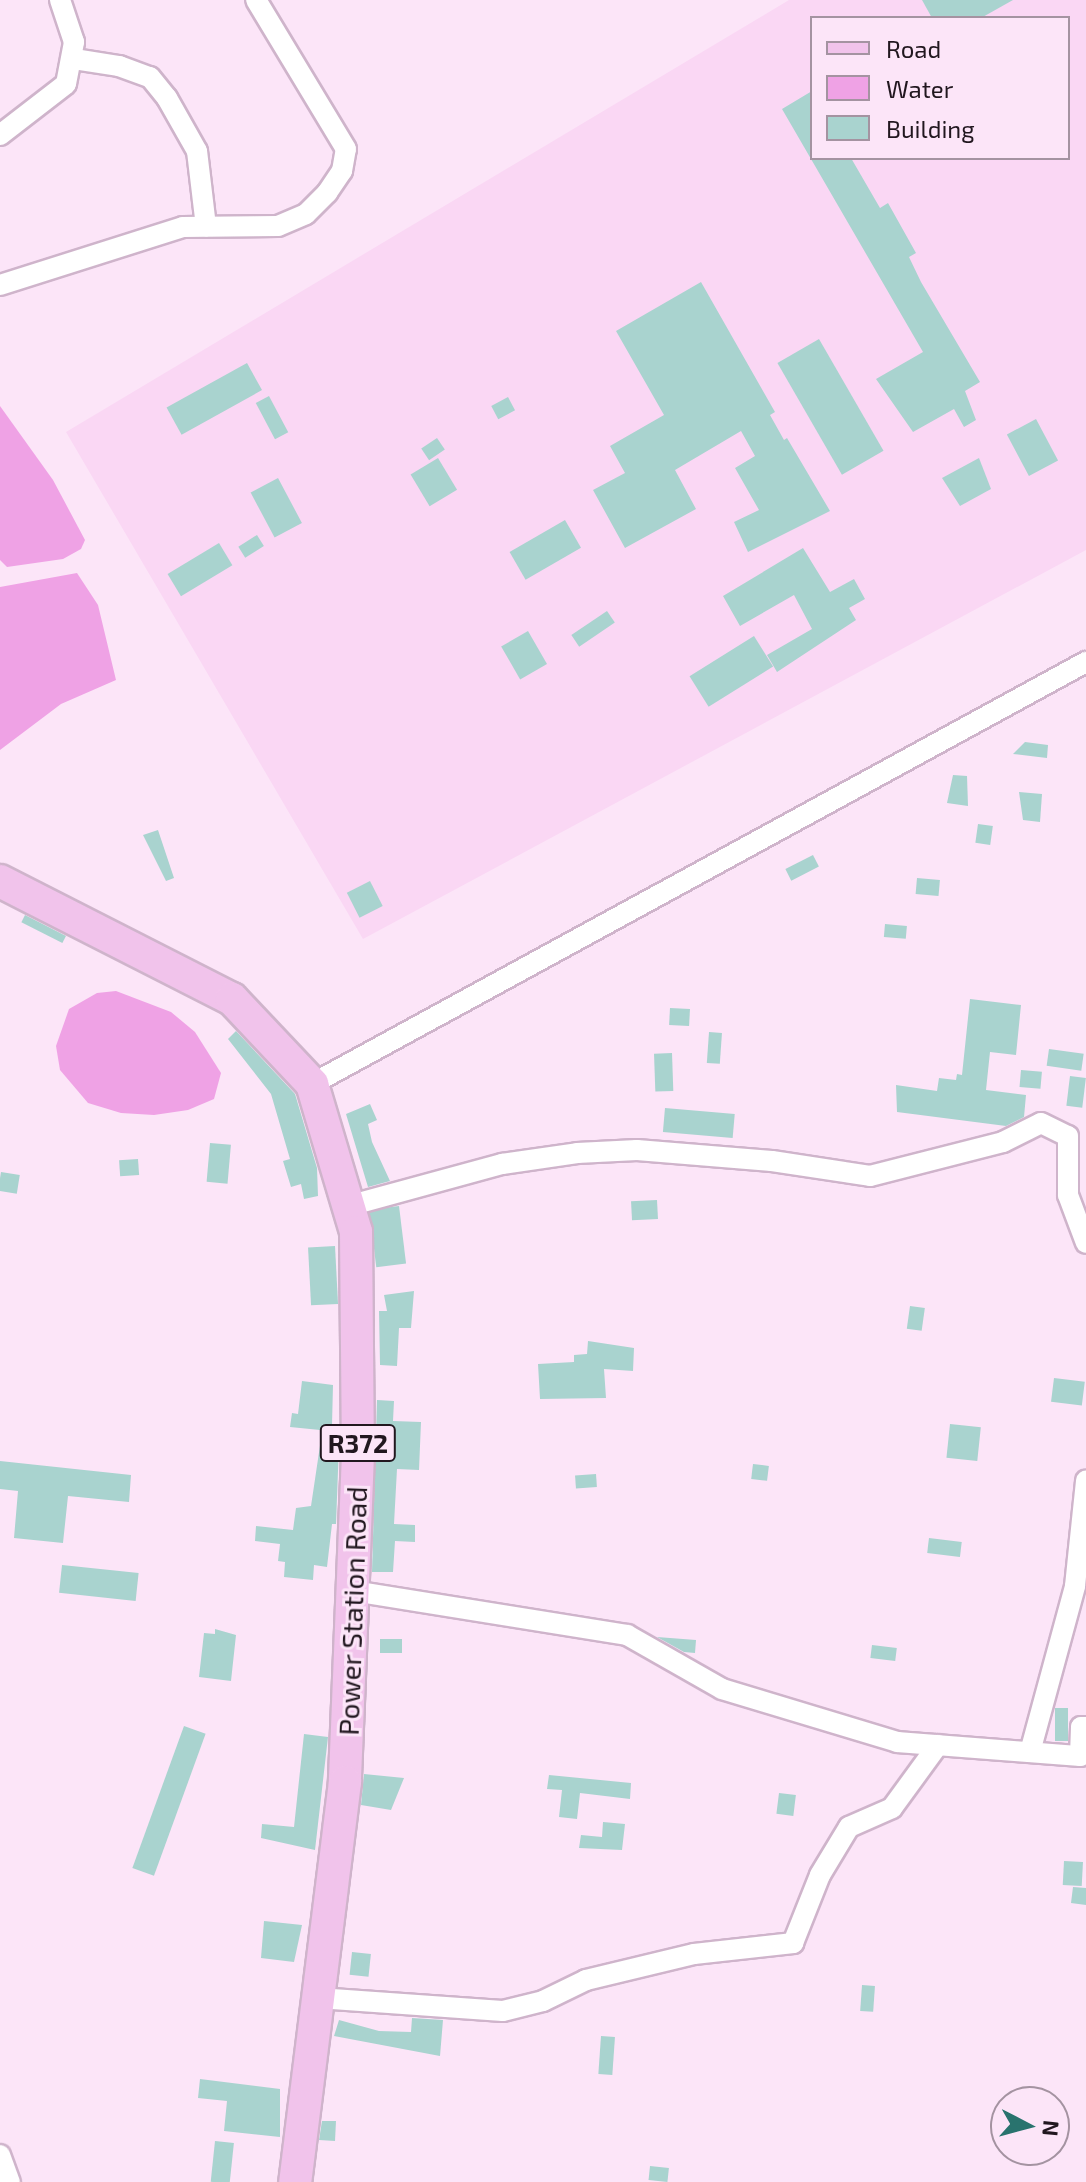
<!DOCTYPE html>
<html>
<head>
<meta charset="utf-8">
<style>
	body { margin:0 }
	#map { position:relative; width:1086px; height:2182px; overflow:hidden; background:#fce5f8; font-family:"Exo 2",sans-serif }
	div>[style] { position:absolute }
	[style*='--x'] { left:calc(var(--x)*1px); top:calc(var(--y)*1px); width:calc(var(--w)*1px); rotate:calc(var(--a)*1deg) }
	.built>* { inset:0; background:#fad7f4 }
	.water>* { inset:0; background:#efa2e5 }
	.building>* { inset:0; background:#a9d3cf; transform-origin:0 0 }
	.roads { filter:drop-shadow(2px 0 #cfb4cb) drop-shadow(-2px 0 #cfb4cb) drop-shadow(0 2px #cfb4cb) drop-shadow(0 -2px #cfb4cb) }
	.minor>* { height:20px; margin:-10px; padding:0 10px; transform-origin:10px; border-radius:10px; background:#fff }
	.primary>* { height:32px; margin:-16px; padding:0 16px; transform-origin:16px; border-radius:16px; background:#f1c3eb }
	span { translate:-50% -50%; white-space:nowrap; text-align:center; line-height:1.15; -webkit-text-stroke:6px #fce5f8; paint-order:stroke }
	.shield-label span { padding:2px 6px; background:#fce5f8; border:2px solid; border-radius:6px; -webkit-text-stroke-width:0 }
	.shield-label { font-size:26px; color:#21171f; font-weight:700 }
	.street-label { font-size:28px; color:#21171f }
	.legend { position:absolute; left:810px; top:16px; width:260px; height:144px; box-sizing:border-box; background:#fce5f8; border:2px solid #a493a1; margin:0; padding:10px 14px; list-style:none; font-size:24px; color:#21171f }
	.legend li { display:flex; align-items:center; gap:16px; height:40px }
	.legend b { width:40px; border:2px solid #a493a1 }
	.north { position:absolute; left:990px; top:2086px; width:80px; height:80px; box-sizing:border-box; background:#fce5f8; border:2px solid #a493a1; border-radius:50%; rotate:96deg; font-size:22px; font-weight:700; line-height:32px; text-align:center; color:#21171f }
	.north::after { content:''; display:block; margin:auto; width:28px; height:36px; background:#29736e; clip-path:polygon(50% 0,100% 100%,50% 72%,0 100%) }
</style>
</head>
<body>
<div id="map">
	<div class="built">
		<div style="clip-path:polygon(evenodd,789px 0,1086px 0,1086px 550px,363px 939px,66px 432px,789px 0,812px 18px,1068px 18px,1068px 158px,812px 158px,812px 18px)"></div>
	</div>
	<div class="water">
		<div style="clip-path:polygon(0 406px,53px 480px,85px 540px,81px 549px,63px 559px,7px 567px,0 560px)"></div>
		<div style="clip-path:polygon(77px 573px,98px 605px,116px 680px,61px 704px,0 750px,0 587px)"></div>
		<div style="clip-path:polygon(116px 991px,171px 1012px,195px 1032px,221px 1073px,214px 1099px,188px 1110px,154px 1115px,121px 1113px,88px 1103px,60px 1070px,56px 1046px,69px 1009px,97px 993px)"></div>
	</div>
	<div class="building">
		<div style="clip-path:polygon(922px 0,1013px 0,981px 18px,932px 18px)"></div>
		<div style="clip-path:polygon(812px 91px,812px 158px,851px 158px,880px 208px,888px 203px,916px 253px,909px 257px,921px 282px,980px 382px,965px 391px,976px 420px,964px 427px,954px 409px,913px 432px,876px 379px,923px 352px,782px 109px)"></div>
		<div style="clip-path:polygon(701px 282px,775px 412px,770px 415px,784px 440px,787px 438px,830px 511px,748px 552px,734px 522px,759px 510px,735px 468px,755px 456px,741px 431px,675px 470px,696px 509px,625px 548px,593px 490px,625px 473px,610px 446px,664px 415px,616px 331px)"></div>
		<div style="left:819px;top:339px;width:129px;height:48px;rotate:60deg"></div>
		<div style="left:247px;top:363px;width:31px;height:92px;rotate:61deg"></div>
		<div style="left:269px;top:396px;width:41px;height:15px;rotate:62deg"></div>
		<div style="left:508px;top:397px;width:15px;height:19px;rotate:62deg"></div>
		<div style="left:1036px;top:419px;width:47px;height:33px;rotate:62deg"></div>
		<div style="left:437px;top:438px;width:14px;height:19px;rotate:56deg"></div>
		<div style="left:438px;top:458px;width:37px;height:32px;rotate:59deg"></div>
		<div style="clip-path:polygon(979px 458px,991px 489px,960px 506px,942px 478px)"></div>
		<div style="left:278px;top:478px;width:51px;height:31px;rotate:62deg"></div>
		<div style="left:565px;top:520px;width:32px;height:64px;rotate:60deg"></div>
		<div style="left:257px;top:535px;width:13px;height:22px;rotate:58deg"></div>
		<div style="left:219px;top:543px;width:26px;height:60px;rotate:59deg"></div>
		<div style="clip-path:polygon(803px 548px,830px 592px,854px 579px,865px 599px,849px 608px,856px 620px,777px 672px,767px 655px,812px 629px,794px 595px,740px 626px,723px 596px)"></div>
		<div style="left:607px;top:611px;width:14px;height:43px;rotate:56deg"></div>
		<div style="left:528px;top:631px;width:38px;height:31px;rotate:60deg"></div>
		<div style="left:754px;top:636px;width:36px;height:76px;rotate:58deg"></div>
		<div style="clip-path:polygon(1025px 742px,1048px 745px,1047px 758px,1013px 754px)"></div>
		<div style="clip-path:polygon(953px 775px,967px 776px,968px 806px,947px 803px)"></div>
		<div style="clip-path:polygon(1019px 792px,1042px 794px,1040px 822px,1023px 820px)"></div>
		<div style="left:978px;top:824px;width:15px;height:19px;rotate:8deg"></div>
		<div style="clip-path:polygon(158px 830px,174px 878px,166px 881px,143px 835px)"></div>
		<div style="left:813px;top:855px;width:13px;height:31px;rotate:63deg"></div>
		<div style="left:917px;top:878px;width:23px;height:16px;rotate:5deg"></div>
		<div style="left:370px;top:881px;width:28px;height:26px;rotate:63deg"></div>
		<div style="left:25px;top:915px;width:46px;height:8px;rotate:27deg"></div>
		<div style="left:885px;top:924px;width:22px;height:13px;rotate:5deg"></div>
		<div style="clip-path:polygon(970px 999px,1021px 1005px,1016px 1055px,990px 1052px,986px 1090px,1026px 1095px,1024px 1117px,1006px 1126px,897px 1112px,896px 1085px,937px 1091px,939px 1078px,956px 1080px,957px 1074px,962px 1075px)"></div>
		<div style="left:670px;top:1008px;width:20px;height:17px;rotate:3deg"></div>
		<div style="clip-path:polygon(236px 1031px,295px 1094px,317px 1168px,318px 1196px,304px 1199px,301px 1184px,291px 1187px,283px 1161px,290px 1159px,271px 1094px,228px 1039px)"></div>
		<div style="left:709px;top:1032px;width:13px;height:31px;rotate:4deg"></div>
		<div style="left:1049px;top:1049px;width:35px;height:17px;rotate:8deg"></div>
		<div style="left:672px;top:1053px;width:38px;height:18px;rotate:88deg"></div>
		<div style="left:1021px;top:1070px;width:21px;height:17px;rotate:5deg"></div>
		<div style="left:1070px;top:1076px;width:16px;height:30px;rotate:7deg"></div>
		<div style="clip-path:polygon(370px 1104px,377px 1120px,368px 1124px,372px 1142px,390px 1181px,368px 1187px,346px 1114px)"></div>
		<div style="left:665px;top:1108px;width:70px;height:24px;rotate:5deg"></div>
		<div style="left:210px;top:1143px;width:21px;height:39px;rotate:5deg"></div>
		<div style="left:138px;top:1159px;width:16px;height:19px;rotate:86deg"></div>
		<div style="left:1px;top:1172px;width:19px;height:19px;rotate:9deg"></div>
		<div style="left:657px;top:1200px;width:19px;height:26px;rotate:87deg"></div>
		<div style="left:399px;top:1206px;width:58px;height:30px;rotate:83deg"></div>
		<div style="left:335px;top:1246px;width:58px;height:27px;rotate:87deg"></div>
		<div style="clip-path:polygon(414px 1291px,411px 1328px,399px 1328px,397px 1366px,380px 1365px,379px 1311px,387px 1311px,384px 1295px)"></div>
		<div style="left:910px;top:1306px;width:15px;height:23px;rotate:8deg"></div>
		<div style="clip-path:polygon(588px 1341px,634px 1348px,633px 1371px,604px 1369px,606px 1398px,540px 1399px,538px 1364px,574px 1362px,574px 1355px,587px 1354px)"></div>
		<div style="left:1054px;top:1378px;width:31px;height:24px;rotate:7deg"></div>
		<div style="clip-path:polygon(302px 1381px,333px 1385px,332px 1425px,337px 1426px,335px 1444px,339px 1444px,336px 1524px,332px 1524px,327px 1567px,314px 1565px,313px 1580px,284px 1577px,285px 1562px,278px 1561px,280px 1544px,255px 1541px,256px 1526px,293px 1530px,296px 1508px,311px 1506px,321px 1439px,320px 1430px,290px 1427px,292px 1413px,298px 1414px)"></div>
		<div style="clip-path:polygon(377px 1400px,394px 1401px,393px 1421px,421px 1422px,419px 1470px,397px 1469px,394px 1524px,415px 1525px,415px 1542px,395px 1541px,393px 1572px,372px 1572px)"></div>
		<div style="left:950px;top:1424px;width:31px;height:34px;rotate:6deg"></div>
		<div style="clip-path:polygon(0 1461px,131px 1475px,129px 1502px,68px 1496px,63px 1543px,14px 1538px,18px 1491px,0 1489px)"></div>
		<div style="left:753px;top:1464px;width:16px;height:15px;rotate:7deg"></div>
		<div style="left:596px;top:1474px;width:13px;height:21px;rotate:86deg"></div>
		<div style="left:929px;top:1538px;width:33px;height:15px;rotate:7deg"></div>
		<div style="left:62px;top:1565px;width:77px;height:28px;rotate:6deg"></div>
		<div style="clip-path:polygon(215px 1629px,236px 1635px,231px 1681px,199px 1677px,204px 1633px,215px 1634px)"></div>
		<div style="clip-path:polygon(657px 1637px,696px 1640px,695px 1653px,684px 1652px)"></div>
		<div style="left:380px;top:1639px;width:22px;height:14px"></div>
		<div style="left:872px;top:1645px;width:25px;height:13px;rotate:7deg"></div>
		<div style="left:1055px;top:1708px;width:13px;height:33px"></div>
		<div style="left:184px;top:1726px;width:23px;height:151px;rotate:20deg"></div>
		<div style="clip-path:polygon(304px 1734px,328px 1737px,315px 1850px,261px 1838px,262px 1824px,294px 1827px)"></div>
		<div style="clip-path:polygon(364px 1774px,404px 1778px,391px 1810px,361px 1805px)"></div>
		<div style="clip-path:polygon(549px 1775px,631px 1783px,630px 1799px,580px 1793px,577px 1819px,559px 1817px,562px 1790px,547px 1789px)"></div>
		<div style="left:779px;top:1793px;width:17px;height:21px;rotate:7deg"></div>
		<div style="clip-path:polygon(603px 1822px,625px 1824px,622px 1850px,579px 1848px,581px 1835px,602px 1837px)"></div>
		<div style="left:1064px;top:1861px;width:19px;height:24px;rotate:3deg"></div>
		<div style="clip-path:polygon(1073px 1887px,1086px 1888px,1086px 1905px,1071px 1903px)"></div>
		<div style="clip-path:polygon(264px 1921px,302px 1925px,294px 1962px,261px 1958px)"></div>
		<div style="left:352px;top:1952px;width:19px;height:23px;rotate:6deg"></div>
		<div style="left:862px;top:1985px;width:13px;height:26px;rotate:4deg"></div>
		<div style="clip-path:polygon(412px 2018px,443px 2020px,440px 2056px,334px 2036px,339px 2020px,379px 2031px,411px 2032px)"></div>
		<div style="left:601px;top:2036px;width:14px;height:38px;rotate:4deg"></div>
		<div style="clip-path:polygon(200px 2079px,280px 2089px,280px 2137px,224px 2131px,227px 2101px,198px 2098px)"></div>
		<div style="clip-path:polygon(322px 2121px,336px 2121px,335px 2141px,319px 2140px)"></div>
		<div style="left:215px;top:2141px;width:19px;height:41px;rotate:6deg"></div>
		<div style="left:650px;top:2166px;width:19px;height:14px;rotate:6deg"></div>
	</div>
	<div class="roads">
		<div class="minor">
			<div style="--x:74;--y:59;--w:46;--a:8.8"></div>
			<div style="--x:119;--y:66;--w:33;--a:20"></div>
			<div style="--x:150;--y:77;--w:27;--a:51"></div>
			<div style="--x:167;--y:98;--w:61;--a:60.5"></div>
			<div style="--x:197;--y:151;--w:76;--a:83.2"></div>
			<div style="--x:0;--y:135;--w:83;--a:-37.7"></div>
			<div style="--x:66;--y:84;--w:43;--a:-79.2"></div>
			<div style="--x:74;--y:42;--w:44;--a:-108.4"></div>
			<div style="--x:0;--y:285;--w:192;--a:-17.6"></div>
			<div style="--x:183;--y:227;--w:95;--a:-0.6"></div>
			<div style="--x:278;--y:226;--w:30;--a:-23"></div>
			<div style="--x:306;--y:214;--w:30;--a:-45"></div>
			<div style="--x:327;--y:193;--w:27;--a:-56"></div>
			<div style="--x:342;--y:171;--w:22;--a:-80"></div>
			<div style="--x:346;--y:149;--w:174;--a:-121.1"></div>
			<div style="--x:312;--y:1084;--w:882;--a:-28.6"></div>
			<div style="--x:348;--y:1206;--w:160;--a:-15.3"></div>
			<div style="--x:502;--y:1164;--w:76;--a:-8.3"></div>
			<div style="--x:577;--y:1153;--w:60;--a:-2.9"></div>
			<div style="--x:637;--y:1150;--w:135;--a:4.7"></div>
			<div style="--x:772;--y:1161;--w:99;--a:8.7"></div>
			<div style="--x:870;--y:1176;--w:137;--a:-14.3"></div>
			<div style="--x:1003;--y:1142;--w:42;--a:-26.6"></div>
			<div style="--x:1041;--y:1123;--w:30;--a:26"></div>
			<div style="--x:1068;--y:1136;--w:59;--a:90"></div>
			<div style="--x:1068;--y:1195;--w:51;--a:69.4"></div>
			<div style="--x:353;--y:1591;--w:278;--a:9.1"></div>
			<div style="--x:627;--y:1635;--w:109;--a:29.6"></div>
			<div style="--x:722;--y:1689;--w:183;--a:16.8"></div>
			<div style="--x:897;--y:1742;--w:184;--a:4.4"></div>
			<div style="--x:1080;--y:1756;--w:29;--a:-88"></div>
			<div style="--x:1081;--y:1727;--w:5;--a:0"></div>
			<div style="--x:1030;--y:1752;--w:172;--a:-74.8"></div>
			<div style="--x:1075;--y:1586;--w:106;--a:-84"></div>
			<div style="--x:318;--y:1998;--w:185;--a:4"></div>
			<div style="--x:503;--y:2011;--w:41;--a:-14"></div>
			<div style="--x:543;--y:2001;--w:48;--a:-26"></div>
			<div style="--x:586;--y:1980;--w:111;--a:-13.5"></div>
			<div style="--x:694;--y:1954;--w:100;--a:-6.3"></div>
			<div style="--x:793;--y:1943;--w:73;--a:-68.3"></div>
			<div style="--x:820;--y:1875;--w:56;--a:-58.9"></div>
			<div style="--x:849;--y:1827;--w:47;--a:-23.8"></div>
			<div style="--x:892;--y:1808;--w:78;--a:-53.9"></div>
			<div style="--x:0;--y:2155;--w:29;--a:70"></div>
		</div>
		<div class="primary">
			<div style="--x:0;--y:881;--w:260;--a:27"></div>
			<div style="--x:232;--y:999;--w:117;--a:46.7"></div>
			<div style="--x:312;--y:1084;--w:154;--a:73.4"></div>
			<div style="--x:356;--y:1232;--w:222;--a:89.5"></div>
			<div style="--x:358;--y:1454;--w:328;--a:92.3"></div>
			<div style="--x:345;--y:1782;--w:403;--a:97.1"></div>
		</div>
	</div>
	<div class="shield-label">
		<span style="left:358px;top:1443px">R372</span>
	</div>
	<div class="street-label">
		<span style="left:352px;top:1611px;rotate:-88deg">Power Station Road</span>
	</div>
	<ul class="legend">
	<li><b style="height:10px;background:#f1c3eb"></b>Road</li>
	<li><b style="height:22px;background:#efa2e5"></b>Water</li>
	<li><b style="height:22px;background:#a9d3cf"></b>Building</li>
	</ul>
	<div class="north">N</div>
</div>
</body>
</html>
